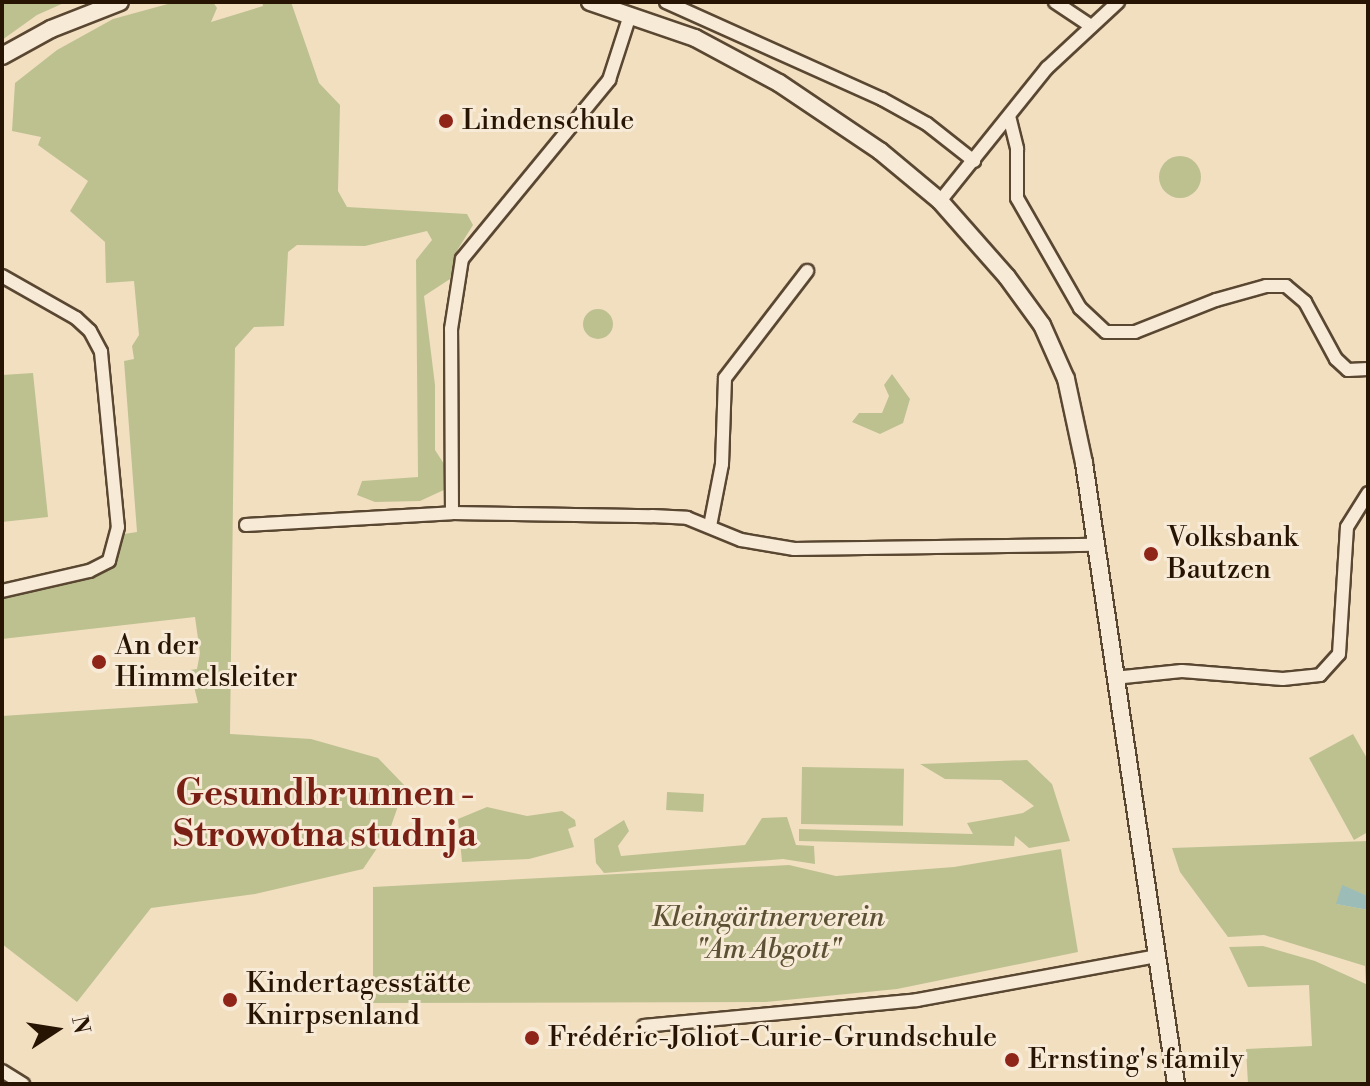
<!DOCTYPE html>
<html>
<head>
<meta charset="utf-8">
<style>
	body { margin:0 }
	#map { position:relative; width:1370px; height:1086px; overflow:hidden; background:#f2dfc0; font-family:"Libre Bodoni",serif }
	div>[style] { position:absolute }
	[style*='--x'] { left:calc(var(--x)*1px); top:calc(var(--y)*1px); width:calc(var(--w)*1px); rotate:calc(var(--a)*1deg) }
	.green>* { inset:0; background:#bdc190; transform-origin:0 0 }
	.round { border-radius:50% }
	.water>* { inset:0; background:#9cbcb7 }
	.roads { filter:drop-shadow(2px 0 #5a4732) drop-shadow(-2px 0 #5a4732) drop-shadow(0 2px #5a4732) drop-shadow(0 -2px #5a4732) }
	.street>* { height:12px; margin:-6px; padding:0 6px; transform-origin:6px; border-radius:6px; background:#f7ead6 }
	.secondary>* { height:16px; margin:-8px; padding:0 8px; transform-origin:8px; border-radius:8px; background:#f7ead6 }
	.dots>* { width:22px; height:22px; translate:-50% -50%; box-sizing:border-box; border:4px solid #f7ead6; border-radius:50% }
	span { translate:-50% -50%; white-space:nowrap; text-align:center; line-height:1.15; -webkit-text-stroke:6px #f7ead6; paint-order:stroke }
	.poi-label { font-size:28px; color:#271402 }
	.left { translate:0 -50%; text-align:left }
	.park-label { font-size:28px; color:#5c5134; font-style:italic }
	.district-label { font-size:36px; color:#7a1f14; font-weight:700 }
	.frame { position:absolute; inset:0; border:4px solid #271402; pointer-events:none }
	.north { position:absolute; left:16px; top:990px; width:80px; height:80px; -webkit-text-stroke:6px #f7ead6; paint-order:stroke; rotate:78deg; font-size:22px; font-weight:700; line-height:32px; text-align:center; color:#271402 }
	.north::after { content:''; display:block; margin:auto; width:28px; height:36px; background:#271402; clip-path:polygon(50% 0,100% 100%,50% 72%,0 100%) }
</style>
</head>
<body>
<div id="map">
	<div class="green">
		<div style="clip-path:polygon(2px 2px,66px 2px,37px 15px,2px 40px)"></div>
		<div style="clip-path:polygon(175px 2px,213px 2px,217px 8px,211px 22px,263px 6px,262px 2px,291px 2px,319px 83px,340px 105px,338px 191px,347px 207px,467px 214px,473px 225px,458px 249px,450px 279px,424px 296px,435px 385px,435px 450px,448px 470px,446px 489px,420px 501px,375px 502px,357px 495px,362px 481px,418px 477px,416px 260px,432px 240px,427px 231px,365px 246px,297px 245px,288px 252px,284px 326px,254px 327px,235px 348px,230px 734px,311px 739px,378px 758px,405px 786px,390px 829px,363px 869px,255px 894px,151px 908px,77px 1002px,2px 944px,2px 716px,198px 703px,190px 670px,197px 669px,200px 653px,195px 617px,2px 639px,2px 594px,112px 568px,124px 534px,137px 532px,124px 361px,134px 359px,132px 346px,139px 335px,134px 281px,106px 283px,105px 242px,70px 211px,88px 181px,38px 145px,41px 137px,12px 131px,15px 83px,57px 50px,113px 19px)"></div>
		<div class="round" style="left:1159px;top:156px;width:42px;height:42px"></div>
		<div class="round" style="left:583px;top:309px;width:30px;height:30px"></div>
		<div style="clip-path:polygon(33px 373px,48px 517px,2px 522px,2px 375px)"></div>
		<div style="clip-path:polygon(892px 374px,910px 399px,903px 423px,880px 434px,852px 422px,859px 413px,882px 413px,889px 396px,884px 385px)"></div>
		<div style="clip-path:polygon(1353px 734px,1368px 760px,1368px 832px,1354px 840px,1309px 758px)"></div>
		<div style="clip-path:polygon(1027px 760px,1052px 784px,1070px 841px,1029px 848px,1015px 836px,1014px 846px,799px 841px,799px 829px,973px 834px,967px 823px,1023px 813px,1034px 806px,1001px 780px,945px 779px,920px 764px)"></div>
		<div style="left:802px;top:767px;width:102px;height:57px;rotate:1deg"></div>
		<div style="left:704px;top:794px;width:18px;height:37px;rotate:93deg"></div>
		<div style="clip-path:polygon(487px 807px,527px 816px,562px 811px,575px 820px,576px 826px,568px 829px,574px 847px,529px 859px,462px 862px,458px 819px)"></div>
		<div style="clip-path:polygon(787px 817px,796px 845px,814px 846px,815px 864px,783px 859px,604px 873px,596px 863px,594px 839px,624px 820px,629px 831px,618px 846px,621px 856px,745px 845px,762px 818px)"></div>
		<div style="clip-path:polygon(1368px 841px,1368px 896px,1342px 886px,1337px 904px,1368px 910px,1368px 1084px,1248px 1084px,1246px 1049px,1312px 1046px,1309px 985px,1248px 987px,1229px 947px,1263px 946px,1315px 961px,1366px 984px,1365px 966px,1264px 935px,1228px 937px,1180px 872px,1172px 848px)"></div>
		<div style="clip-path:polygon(1061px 849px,1078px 952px,897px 989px,766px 1002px,373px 1003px,373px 887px,789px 865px,836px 876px,954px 867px)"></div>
	</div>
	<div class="water">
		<div style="clip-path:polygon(1342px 885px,1368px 896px,1368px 910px,1336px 904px)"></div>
	</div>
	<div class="roads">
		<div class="street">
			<div style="--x:666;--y:2;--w:237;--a:24.2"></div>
			<div style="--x:882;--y:99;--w:51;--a:29.1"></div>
			<div style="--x:927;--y:124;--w:60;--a:38.2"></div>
			<div style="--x:1055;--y:2;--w:43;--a:33.7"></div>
			<div style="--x:1009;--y:116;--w:34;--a:76"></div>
			<div style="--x:1017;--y:149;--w:49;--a:90"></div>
			<div style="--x:1017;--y:198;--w:127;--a:60.2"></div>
			<div style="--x:1080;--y:308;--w:35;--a:43"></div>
			<div style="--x:1106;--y:332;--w:29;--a:0"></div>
			<div style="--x:1135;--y:332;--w:87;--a:-21.6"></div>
			<div style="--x:1216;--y:300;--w:52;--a:-15.6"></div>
			<div style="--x:1266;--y:286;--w:20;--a:0"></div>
			<div style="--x:1286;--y:286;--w:25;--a:40"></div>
			<div style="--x:1305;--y:302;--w:65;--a:61.5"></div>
			<div style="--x:1336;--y:359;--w:16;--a:43"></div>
			<div style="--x:1348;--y:370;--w:20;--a:-3"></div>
			<div style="--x:940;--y:201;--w:171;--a:-51.2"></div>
			<div style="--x:1047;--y:68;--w:97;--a:-42.9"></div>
			<div style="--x:2;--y:276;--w:85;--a:29.6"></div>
			<div style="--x:76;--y:318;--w:19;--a:43"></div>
			<div style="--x:90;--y:331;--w:24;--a:62"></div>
			<div style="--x:101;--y:352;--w:176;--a:84.5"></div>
			<div style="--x:118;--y:527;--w:35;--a:105"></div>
			<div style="--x:109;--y:561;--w:22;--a:153"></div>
			<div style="--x:89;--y:571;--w:89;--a:167.1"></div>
			<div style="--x:452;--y:513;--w:184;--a:-90.3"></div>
			<div style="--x:451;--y:329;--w:71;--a:-81.1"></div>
			<div style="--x:462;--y:259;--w:232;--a:-50.6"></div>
			<div style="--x:609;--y:80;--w:68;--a:-72.1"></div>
			<div style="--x:246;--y:525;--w:206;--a:-3.3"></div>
			<div style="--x:452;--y:513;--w:200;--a:0.9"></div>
			<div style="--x:652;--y:516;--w:35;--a:3"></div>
			<div style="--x:687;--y:518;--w:58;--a:22.2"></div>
			<div style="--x:741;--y:540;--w:54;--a:9.6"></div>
			<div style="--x:794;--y:549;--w:302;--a:-0.8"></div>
			<div style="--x:710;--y:526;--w:63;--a:-79"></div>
			<div style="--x:722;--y:464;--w:86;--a:-88"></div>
			<div style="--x:725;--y:378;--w:135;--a:-52.5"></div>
			<div style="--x:1114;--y:678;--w:68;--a:-5.9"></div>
			<div style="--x:1182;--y:671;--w:101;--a:4.5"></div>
			<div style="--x:1283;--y:679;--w:37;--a:-6"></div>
			<div style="--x:1320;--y:675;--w:28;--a:-48"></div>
			<div style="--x:1339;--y:654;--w:127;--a:-86.4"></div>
			<div style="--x:1347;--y:527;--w:40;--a:-58"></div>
			<div style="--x:644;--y:1026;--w:274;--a:-5.4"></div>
			<div style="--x:917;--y:1000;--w:243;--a:-10.4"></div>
			<div style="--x:2;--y:1071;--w:25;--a:32"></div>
		</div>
		<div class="secondary">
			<div style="--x:590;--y:2;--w:111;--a:18.9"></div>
			<div style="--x:695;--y:38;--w:95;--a:28.2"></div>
			<div style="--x:779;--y:83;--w:122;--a:34"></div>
			<div style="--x:880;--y:151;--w:78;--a:39.8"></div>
			<div style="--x:940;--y:201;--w:101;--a:48.6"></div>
			<div style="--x:1007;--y:277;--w:59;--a:53.9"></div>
			<div style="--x:1042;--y:325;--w:59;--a:66"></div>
			<div style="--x:1066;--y:379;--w:86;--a:77.9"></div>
			<div style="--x:1084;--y:463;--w:628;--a:81.57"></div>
			<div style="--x:2;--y:56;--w:56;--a:-28.9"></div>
			<div style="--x:51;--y:29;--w:74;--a:-21.4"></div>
		</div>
	</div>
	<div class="dots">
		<div style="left:446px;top:121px;background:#8f2418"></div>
		<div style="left:1151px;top:554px;background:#8f2418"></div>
		<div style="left:99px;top:662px;background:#8f2418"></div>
		<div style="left:230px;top:1000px;background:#8f2418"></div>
		<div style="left:532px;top:1038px;background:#8f2418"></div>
		<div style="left:1012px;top:1060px;background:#8f2418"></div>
	</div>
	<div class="poi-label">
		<span class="left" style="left:462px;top:121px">Lindenschule</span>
		<span class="left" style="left:1167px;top:554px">Volksbank<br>Bautzen</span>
		<span class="left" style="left:115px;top:662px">An der<br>Himmelsleiter</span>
		<span class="left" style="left:246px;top:1000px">Kindertagesstätte<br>Knirpsenland</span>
		<span class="left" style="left:548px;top:1038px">Frédéric-Joliot-Curie-Grundschule</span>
		<span class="left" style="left:1028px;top:1060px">Ernsting's family</span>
	</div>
	<div class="park-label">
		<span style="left:768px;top:934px">Kleingärtnerverein<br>"Am Abgott"</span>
	</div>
	<div class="district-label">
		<span style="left:325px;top:815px">Gesundbrunnen -<br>Strowotna studnja</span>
	</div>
	<div class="frame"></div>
	<div class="north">N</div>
</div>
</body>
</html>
